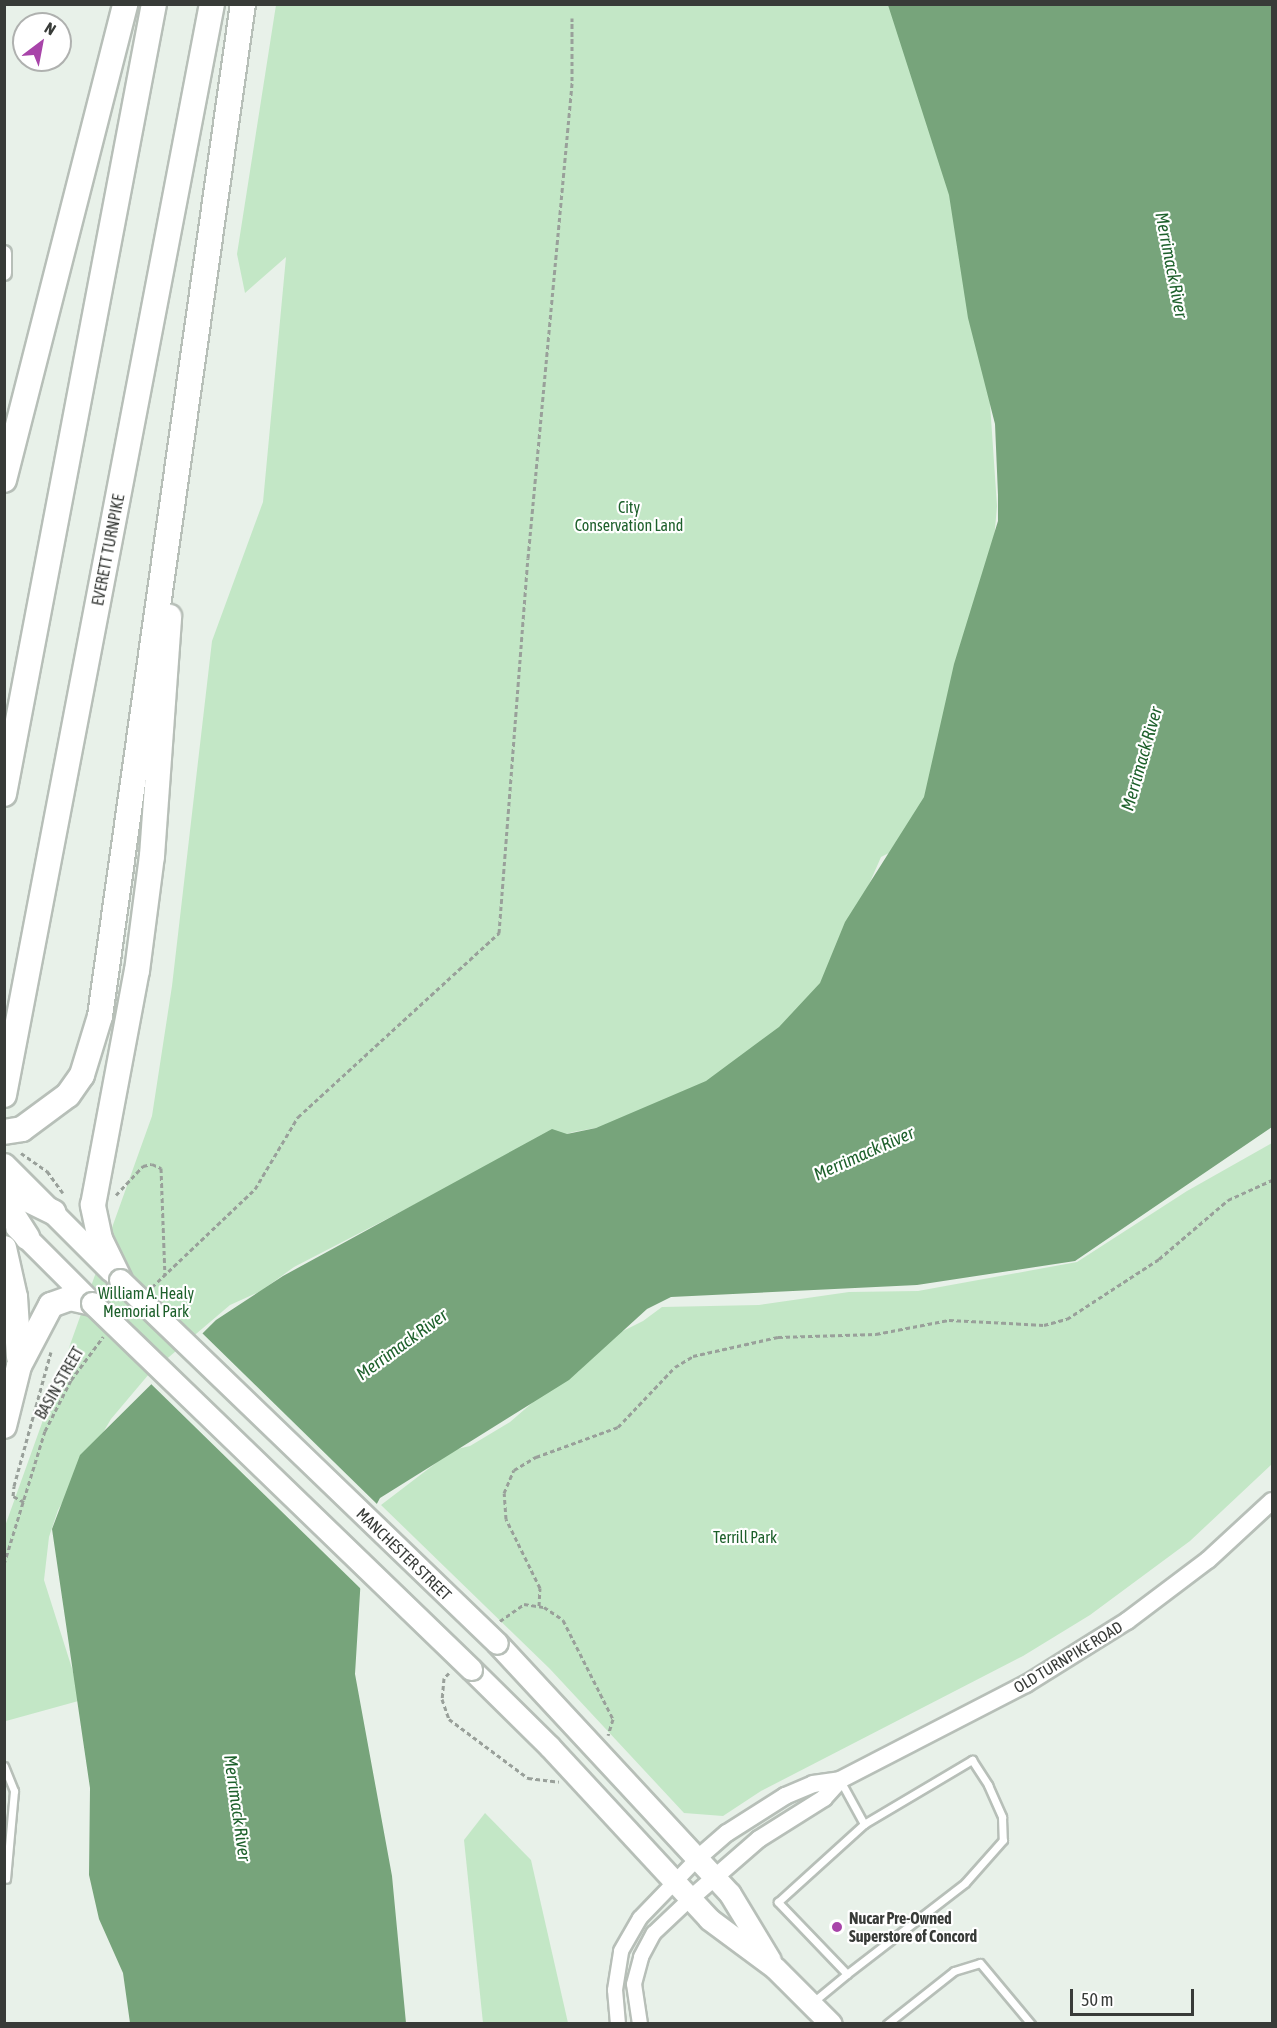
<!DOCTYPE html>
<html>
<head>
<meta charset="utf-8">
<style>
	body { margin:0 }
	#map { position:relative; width:1277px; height:2028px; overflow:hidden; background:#e8f1e9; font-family:"Asap Condensed",sans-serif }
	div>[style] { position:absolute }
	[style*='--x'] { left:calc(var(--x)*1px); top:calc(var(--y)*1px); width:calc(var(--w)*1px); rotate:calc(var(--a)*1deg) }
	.green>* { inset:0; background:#c3e7c6 }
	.water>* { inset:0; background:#77a47b }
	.pier>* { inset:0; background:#e8f1e9 }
	.path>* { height:3px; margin-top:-1.5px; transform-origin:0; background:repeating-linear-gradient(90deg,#99a09a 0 4.5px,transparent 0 7.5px) }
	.roads { filter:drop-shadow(2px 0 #b7bfb8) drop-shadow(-2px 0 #b7bfb8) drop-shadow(0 2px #b7bfb8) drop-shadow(0 -2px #b7bfb8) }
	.service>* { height:7px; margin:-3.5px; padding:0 3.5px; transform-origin:3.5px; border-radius:3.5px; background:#fff }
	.minor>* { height:14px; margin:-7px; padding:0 7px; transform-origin:7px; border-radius:7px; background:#fff }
	.tertiary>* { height:16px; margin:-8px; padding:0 8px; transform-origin:8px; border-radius:8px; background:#fff }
	.primary>* { height:21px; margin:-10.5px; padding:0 10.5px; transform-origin:10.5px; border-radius:10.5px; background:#fff }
	.motorway>* { height:24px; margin:-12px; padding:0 12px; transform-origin:12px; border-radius:12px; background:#fff }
	.bridges { filter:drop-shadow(2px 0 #b7bfb8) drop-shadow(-2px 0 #b7bfb8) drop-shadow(0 2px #b7bfb8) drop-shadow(0 -2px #b7bfb8) }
	.primary-bridge>* { height:21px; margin:-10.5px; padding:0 10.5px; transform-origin:10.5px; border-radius:10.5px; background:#fff }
	.dots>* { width:16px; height:16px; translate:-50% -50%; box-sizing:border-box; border:3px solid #fff; border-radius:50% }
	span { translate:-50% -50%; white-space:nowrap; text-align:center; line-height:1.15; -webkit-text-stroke:4.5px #fff; paint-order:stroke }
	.park-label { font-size:16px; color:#1d602b }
	.street-label { font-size:16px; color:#383b38 }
	.poi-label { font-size:16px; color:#383b38; font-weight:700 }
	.left { translate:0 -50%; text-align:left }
	.water-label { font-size:18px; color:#1e612c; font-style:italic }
	.frame { position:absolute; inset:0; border:6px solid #383b38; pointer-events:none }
	.north { position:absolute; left:12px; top:12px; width:60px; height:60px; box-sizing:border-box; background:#fff; border:2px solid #afb1af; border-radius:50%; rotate:32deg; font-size:16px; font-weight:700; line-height:24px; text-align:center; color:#383b38 }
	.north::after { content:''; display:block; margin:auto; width:21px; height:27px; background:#a844a9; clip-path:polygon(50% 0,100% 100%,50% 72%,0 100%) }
	.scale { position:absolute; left:1070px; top:1989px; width:124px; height:27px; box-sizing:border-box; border:3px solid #383b38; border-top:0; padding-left:8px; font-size:18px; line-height:21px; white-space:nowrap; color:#383b38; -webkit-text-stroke:4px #fff; paint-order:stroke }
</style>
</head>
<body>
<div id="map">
	<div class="green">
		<div style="clip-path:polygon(276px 5px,897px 5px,931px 97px,989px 389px,997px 506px,991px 575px,970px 695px,905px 845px,881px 857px,830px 974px,757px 1068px,635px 1121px,573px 1132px,524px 1148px,294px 1267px,261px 1291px,230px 1305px,149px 1374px,111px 1419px,58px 1510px,49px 1537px,44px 1580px,82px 1700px,6px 1721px,4px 1529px,152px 1116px,172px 986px,212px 641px,263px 502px,286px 257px,245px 293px,237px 254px)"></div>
		<div style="clip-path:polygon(1272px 1143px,1272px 1464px,1190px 1541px,1090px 1615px,1023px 1656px,761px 1791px,723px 1816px,684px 1813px,550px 1669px,381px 1505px,453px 1450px,470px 1446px,510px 1422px,561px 1378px,578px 1372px,603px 1341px,643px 1321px,662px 1307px,759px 1305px,849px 1292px,918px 1291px,1077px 1262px,1187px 1191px)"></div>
		<div style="clip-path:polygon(485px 1813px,531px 1860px,568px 2023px,483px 2023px,464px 1840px)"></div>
	</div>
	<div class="water">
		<div style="clip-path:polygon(888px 5px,1272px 5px,1272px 1127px,1075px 1261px,917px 1285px,671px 1297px,647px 1309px,569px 1380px,380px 1498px,364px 1528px,355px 1674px,392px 1876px,406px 2023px,130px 2023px,123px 1973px,99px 1919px,89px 1875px,90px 1788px,52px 1529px,80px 1455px,216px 1320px,283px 1276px,552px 1129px,567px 1134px,596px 1128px,706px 1081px,779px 1027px,820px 983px,845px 922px,924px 797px,954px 664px,998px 521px,998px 495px,995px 424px,968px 318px,949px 195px)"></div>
	</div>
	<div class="pier">
		<div style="clip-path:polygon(200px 1331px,379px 1506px,367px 1529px,363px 1591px,148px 1381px)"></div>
	</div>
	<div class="path">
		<div style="--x:21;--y:1153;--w:32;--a:35"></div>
		<div style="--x:47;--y:1171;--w:27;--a:54"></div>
		<div style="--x:116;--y:1195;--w:40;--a:-47"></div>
		<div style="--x:143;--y:1166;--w:9;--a:-13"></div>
		<div style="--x:152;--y:1164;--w:10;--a:24"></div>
		<div style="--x:161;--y:1168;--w:107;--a:87.9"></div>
		<div style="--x:152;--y:1287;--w:142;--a:-43.6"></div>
		<div style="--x:255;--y:1189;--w:84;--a:-59.2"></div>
		<div style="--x:298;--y:1117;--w:273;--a:-42.5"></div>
		<div style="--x:499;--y:933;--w:376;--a:-85.6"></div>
		<div style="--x:528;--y:558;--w:479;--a:-84.7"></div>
		<div style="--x:572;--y:81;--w:63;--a:-90"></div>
		<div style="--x:24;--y:1502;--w:13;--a:-151"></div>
		<div style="--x:13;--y:1496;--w:10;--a:-84"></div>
		<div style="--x:14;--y:1486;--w:139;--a:-74.6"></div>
		<div style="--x:4;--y:1564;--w:139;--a:-72.9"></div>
		<div style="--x:45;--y:1431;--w:57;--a:-63"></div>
		<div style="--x:71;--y:1380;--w:54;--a:-53.3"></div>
		<div style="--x:539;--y:1606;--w:18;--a:-87"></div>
		<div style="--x:540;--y:1588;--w:77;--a:-116.2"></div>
		<div style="--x:506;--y:1519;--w:26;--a:-94"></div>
		<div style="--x:504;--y:1493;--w:25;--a:-67"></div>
		<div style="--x:514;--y:1470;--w:26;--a:-31"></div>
		<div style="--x:536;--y:1457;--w:87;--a:-20.1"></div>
		<div style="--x:618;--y:1427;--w:83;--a:-46.5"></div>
		<div style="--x:675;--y:1367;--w:21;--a:-31"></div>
		<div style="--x:693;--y:1356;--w:87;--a:-12.6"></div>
		<div style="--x:778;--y:1337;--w:98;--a:-1.8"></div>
		<div style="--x:876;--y:1334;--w:74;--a:-10.9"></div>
		<div style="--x:949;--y:1320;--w:95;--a:3"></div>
		<div style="--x:1044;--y:1325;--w:24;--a:-15"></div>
		<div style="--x:1067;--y:1319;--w:110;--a:-33.1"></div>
		<div style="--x:1159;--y:1259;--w:91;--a:-40.5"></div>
		<div style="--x:1228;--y:1200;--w:48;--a:-24.4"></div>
		<div style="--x:500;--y:1621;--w:29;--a:-35"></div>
		<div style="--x:524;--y:1604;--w:20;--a:9"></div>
		<div style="--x:544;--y:1607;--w:23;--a:34"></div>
		<div style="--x:563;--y:1620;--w:111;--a:63.2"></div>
		<div style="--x:613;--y:1719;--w:17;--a:107"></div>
		<div style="--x:449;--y:1673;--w:7;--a:135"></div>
		<div style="--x:444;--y:1678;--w:21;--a:95"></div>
		<div style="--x:442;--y:1699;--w:21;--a:71"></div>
		<div style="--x:449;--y:1719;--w:99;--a:36.8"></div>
		<div style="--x:528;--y:1778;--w:31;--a:7"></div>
	</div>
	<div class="roads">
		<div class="service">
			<div style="--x:4;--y:1766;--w:27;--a:68"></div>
			<div style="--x:14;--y:1791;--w:88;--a:95.2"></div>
			<div style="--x:841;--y:1782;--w:48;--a:61.3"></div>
			<div style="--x:813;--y:2002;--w:44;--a:-39.5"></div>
			<div style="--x:847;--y:1974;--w:100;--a:-133.8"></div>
			<div style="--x:778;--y:1902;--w:116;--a:-42.2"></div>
			<div style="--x:864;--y:1824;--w:126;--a:-30.7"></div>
			<div style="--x:972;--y:1760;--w:30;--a:57"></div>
			<div style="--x:988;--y:1785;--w:35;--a:66"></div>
			<div style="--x:1002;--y:1817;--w:23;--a:88"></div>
			<div style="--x:1003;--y:1840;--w:57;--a:131.5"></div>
			<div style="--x:965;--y:1883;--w:149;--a:142.4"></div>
			<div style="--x:887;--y:2024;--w:85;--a:-38.3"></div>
			<div style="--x:954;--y:1971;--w:27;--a:-17"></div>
			<div style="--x:980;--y:1963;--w:80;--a:50.1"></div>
		</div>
		<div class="minor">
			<div style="--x:4;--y:253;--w:20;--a:90"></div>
			<div style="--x:618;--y:2024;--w:34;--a:-95"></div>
			<div style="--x:615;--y:1990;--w:39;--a:-81"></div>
			<div style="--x:621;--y:1951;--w:38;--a:-60"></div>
			<div style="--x:640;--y:1918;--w:83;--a:-46"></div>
			<div style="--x:640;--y:2024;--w:40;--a:-98.5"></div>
			<div style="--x:634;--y:1984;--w:28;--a:-75"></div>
			<div style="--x:641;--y:1957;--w:27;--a:-62"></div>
			<div style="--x:654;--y:1933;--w:50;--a:-43.4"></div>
		</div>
		<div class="tertiary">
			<div style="--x:698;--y:1858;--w:38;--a:-41"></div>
			<div style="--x:727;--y:1833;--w:69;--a:-32.5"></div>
			<div style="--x:785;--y:1796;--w:30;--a:-23"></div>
			<div style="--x:813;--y:1784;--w:27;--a:-8"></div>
			<div style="--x:840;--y:1780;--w:209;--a:-27.3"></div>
			<div style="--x:1026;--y:1684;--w:119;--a:-32"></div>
			<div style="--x:1127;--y:1621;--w:101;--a:-37"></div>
			<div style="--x:1208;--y:1560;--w:87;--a:-42.7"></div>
			<div style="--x:690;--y:1899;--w:91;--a:-41"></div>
			<div style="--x:759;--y:1839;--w:77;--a:-32.2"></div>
			<div style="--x:824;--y:1798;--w:24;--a:-48"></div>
		</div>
		<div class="primary">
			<div style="--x:4;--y:1164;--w:151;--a:45"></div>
			<div style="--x:16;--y:1227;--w:107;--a:45"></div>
			<div style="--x:497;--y:1643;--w:342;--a:47.1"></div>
			<div style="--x:730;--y:1894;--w:77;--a:58.8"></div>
			<div style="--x:471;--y:1669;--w:111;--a:44.6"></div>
			<div style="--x:550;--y:1747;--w:234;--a:47.2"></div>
			<div style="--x:709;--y:1919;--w:82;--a:36.6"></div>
			<div style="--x:775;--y:1968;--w:79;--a:45"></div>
		</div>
		<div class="motorway">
			<div style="--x:4;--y:480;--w:491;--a:-75.7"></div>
			<div style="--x:4;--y:794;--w:804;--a:-79.25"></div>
			<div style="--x:4;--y:1095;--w:1111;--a:-79.21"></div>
			<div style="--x:4;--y:1132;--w:18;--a:-9"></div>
			<div style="--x:22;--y:1129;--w:57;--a:-36.5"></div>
			<div style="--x:68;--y:1095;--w:24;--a:-55"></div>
			<div style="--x:82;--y:1075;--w:62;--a:-73"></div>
			<div style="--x:100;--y:1016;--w:1022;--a:-81.96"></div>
			<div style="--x:4;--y:1188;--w:55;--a:26.1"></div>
			<div style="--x:4;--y:1201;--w:43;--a:57.4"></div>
			<div style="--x:4;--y:1248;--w:50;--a:77.3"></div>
			<div style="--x:15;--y:1297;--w:60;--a:86.2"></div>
			<div style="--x:120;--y:1280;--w:46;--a:-116"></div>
			<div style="--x:100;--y:1239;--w:35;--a:-102"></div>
			<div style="--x:93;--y:1205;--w:238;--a:-79.4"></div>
			<div style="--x:137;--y:971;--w:116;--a:-82.6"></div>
			<div style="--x:152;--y:856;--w:240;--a:-85.9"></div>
			<div style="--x:4;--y:1426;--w:62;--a:-76"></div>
			<div style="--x:19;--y:1366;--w:69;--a:-62.3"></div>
			<div style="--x:51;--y:1305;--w:20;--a:-20"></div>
			<div style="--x:70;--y:1298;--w:23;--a:13"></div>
		</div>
	</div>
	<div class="bridges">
		<div class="primary-bridge">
			<div style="--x:120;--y:1280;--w:523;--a:43.92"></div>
			<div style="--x:92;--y:1303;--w:527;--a:44"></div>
		</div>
	</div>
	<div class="dots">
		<div style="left:837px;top:1927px;background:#a844a9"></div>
	</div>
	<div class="park-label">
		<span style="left:629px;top:516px">City<br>Conservation Land</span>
		<span style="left:146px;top:1302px">William A. Healy<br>Memorial Park</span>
		<span style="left:745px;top:1537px">Terrill Park</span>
	</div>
	<div class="street-label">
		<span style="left:108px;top:550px;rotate:-79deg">EVERETT TURNPIKE</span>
		<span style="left:59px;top:1383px;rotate:-60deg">BASIN STREET</span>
		<span style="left:404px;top:1554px;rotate:44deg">MANCHESTER STREET</span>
		<span style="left:1068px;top:1657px;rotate:-31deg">OLD TURNPIKE ROAD</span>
	</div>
	<div class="poi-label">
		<span class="left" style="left:849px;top:1927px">Nucar Pre-Owned<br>Superstore of Concord</span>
	</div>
	<div class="water-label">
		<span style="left:1171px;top:265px;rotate:79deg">Merrimack River</span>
		<span style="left:1142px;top:759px;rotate:-74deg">Merrimack River</span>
		<span style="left:864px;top:1154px;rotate:-24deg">Merrimack River</span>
		<span style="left:402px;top:1345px;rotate:-36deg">Merrimack River</span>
		<span style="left:237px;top:1808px;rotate:82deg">Merrimack River</span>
	</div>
	<div class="frame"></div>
	<div class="north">N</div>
	<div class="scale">50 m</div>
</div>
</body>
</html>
